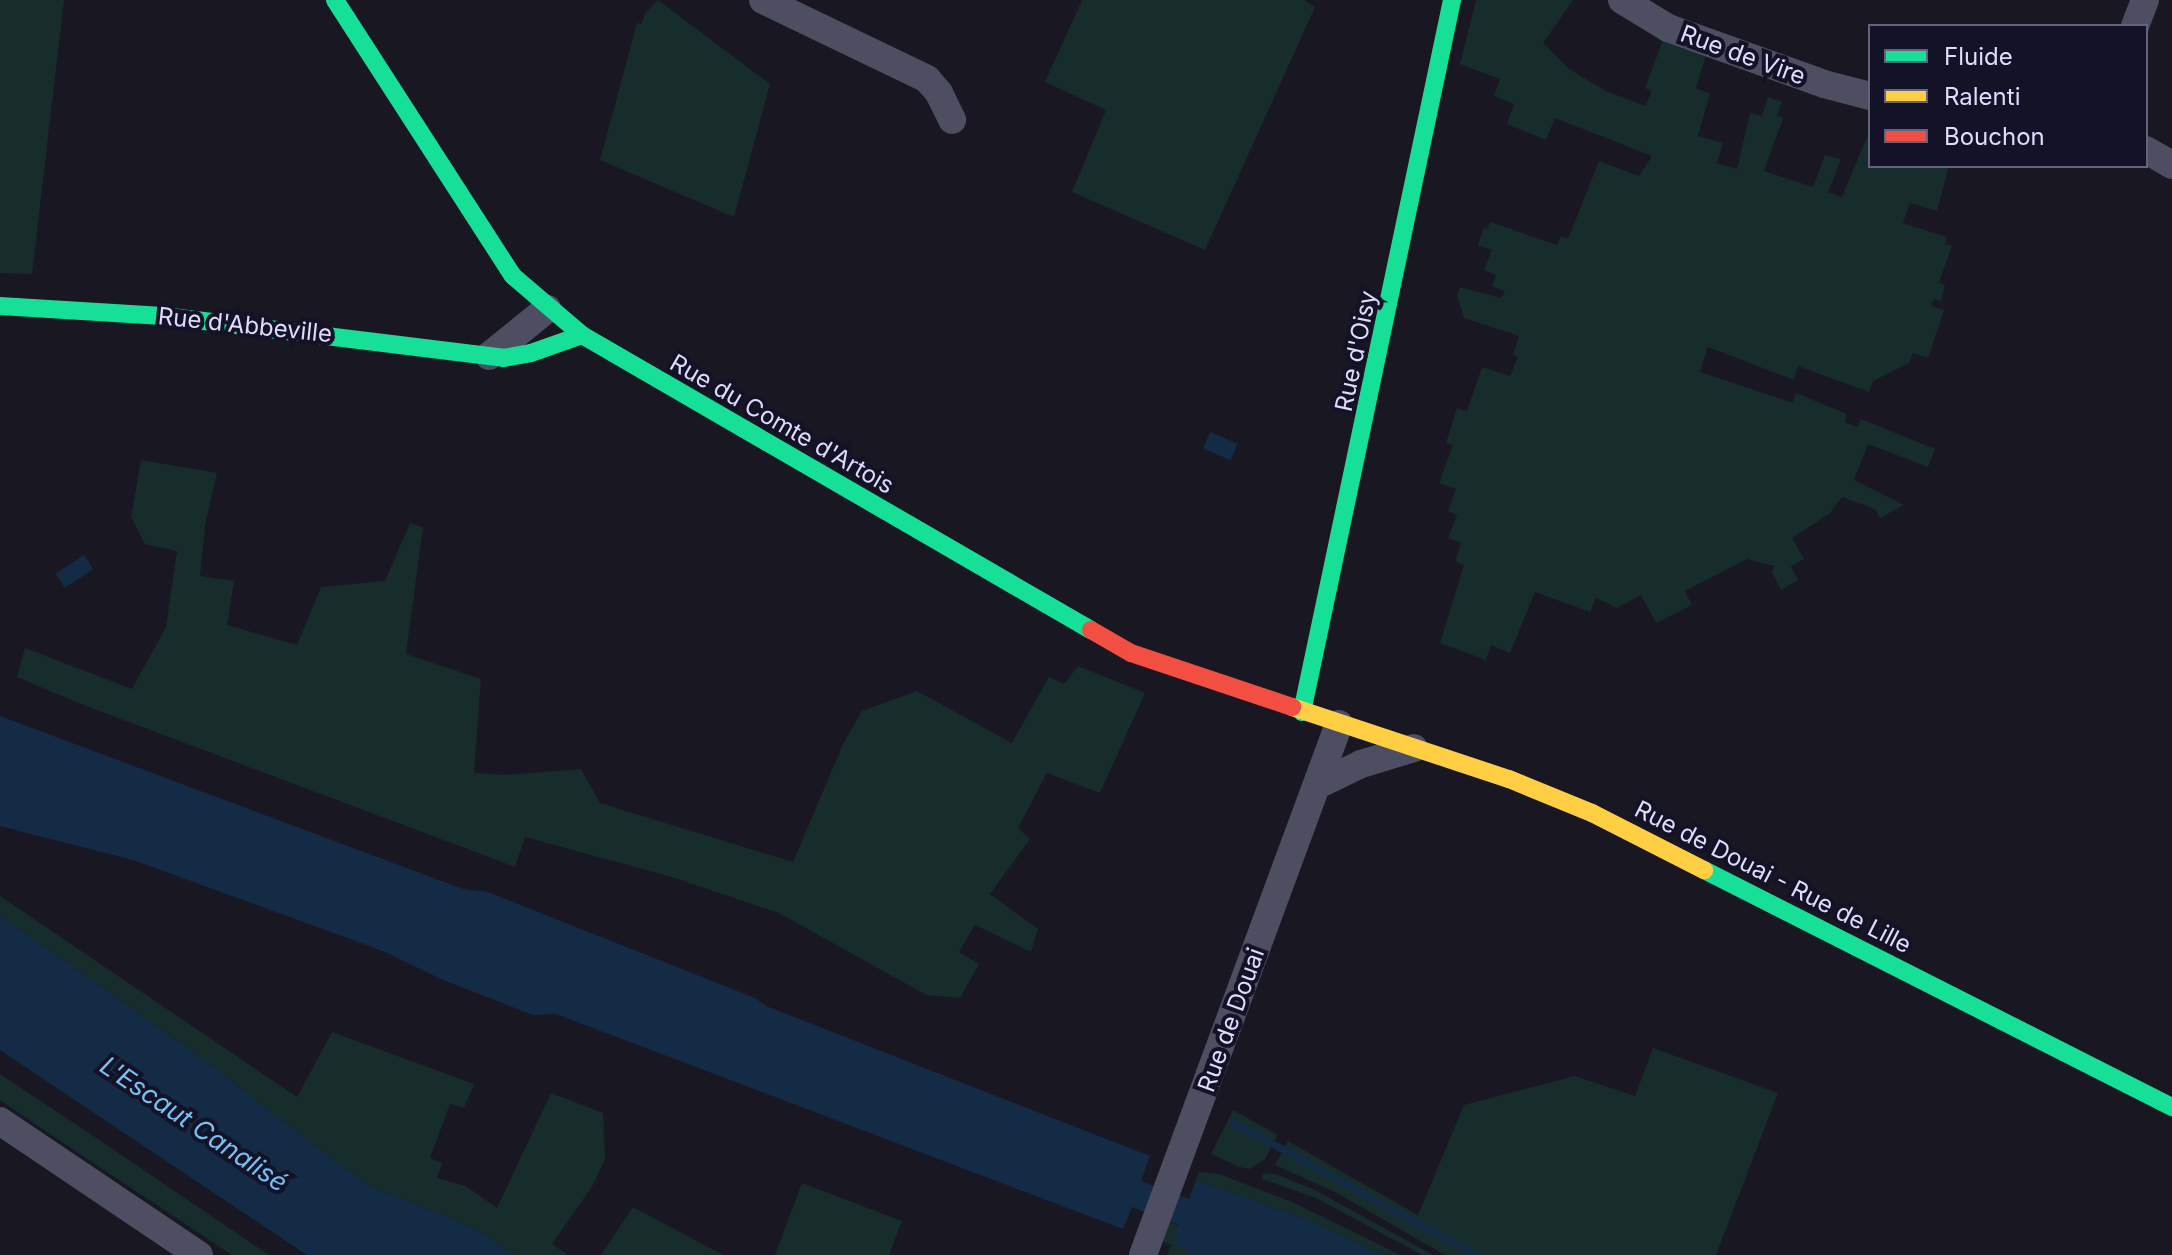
<!DOCTYPE html>
<html>
<head>
<meta charset="utf-8">
<style>
	body { margin:0 }
	#map { position:relative; width:2172px; height:1255px; overflow:hidden; background:#181722; font-family:Inter,sans-serif }
	div>[style] { position:absolute }
	[style*='--x'] { left:calc(var(--x)*1px); top:calc(var(--y)*1px); width:calc(var(--w)*1px); rotate:calc(var(--a)*1deg) }
	.green>* { inset:0; background:#162d2c }
	.water>* { inset:0; background:#142b46; transform-origin:0 0 }
	.stream>* { height:7px; margin:-3.5px; padding:0 3.5px; transform-origin:3.5px; border-radius:3.5px; background:#142b46 }
	.street>* { height:28px; margin:-14px; padding:0 14px; transform-origin:14px; border-radius:14px; background:#4e4e62 }
	.fast>* { height:18px; margin:-9px; padding:0 9px; transform-origin:9px; border-radius:9px; background:#16e098 }
	.slow>* { height:18px; margin:-9px; padding:0 9px; transform-origin:9px; border-radius:9px; background:#ffcf43 }
	.jam>* { height:18px; margin:-9px; padding:0 9px; transform-origin:9px; border-radius:9px; background:#f24e42 }
	span { translate:-50% -50%; white-space:nowrap; text-align:center; line-height:1.15; -webkit-text-stroke:8px #141227; paint-order:stroke }
	.street-label { font-size:24px; color:#dddcfc }
	.water-label { font-size:26px; color:#73c2f2; font-style:italic }
	.legend { position:absolute; left:1868px; top:24px; width:280px; height:144px; box-sizing:border-box; background:#141227; border:2px solid #64637c; margin:0; padding:10px 14px; list-style:none; font-size:24px; color:#dddcfc }
	.legend li { display:flex; align-items:center; gap:16px; height:40px }
	.legend b { width:40px; border:2px solid #64637c }
</style>
</head>
<body>
<div id="map">
	<div class="green">
		<div style="clip-path:polygon(0 0,64px 0,32px 274px,0 273px)"></div>
		<div style="clip-path:polygon(658px 0,770px 84px,734px 217px,600px 160px,637px 23px,642px 24px,645px 13px)"></div>
		<div style="clip-path:polygon(1082px 0,1304px 0,1315px 7px,1205px 250px,1072px 192px,1106px 110px,1045px 82px)"></div>
		<div style="clip-path:polygon(1476px 0,1573px 0,1543px 43px,1569px 69px,1606px 91px,1645px 106px,1652px 91px,1645px 88px,1663px 40px,1706px 55px,1696px 88px,1710px 94px,1698px 136px,1723px 143px,1717px 163px,1737px 169px,1750px 113px,1762px 116px,1768px 97px,1782px 102px,1777px 115px,1783px 118px,1764px 171px,1813px 187px,1825px 155px,1841px 159px,1828px 192px,1842px 197px,1866px 139px,1870px 140px,1870px 166px,1949px 166px,1937px 211px,1910px 203px,1903px 223px,1947px 237px,1945px 244px,1952px 246px,1939px 282px,1945px 285px,1941px 301px,1934px 299px,1931px 306px,1944px 310px,1928px 358px,1913px 353px,1909px 363px,1873px 381px,1869px 392px,1798px 366px,1794px 380px,1708px 347px,1700px 372px,1793px 403px,1796px 393px,1847px 414px,1845px 422px,1857px 427px,1861px 419px,1935px 449px,1928px 467px,1868px 444px,1854px 480px,1904px 505px,1880px 518px,1875px 509px,1842px 497px,1830px 513px,1792px 538px,1804px 559px,1791px 566px,1798px 580px,1781px 590px,1772px 572px,1774px 566px,1747px 559px,1685px 591px,1692px 605px,1656px 623px,1641px 595px,1617px 608px,1596px 598px,1590px 612px,1535px 592px,1510px 653px,1491px 645px,1486px 660px,1440px 643px,1464px 565px,1455px 561px,1461px 543px,1448px 538px,1457px 515px,1448px 511px,1456px 489px,1439px 483px,1453px 445px,1446px 443px,1457px 408px,1467px 411px,1482px 367px,1510px 376px,1518px 357px,1513px 355px,1519px 336px,1464px 318px,1457px 295px,1460px 287px,1501px 298px,1505px 291px,1492px 286px,1496px 275px,1484px 270px,1492px 250px,1478px 245px,1484px 228px,1487px 229px,1490px 222px,1557px 245px,1561px 236px,1568px 239px,1599px 161px,1639px 176px,1652px 156px,1555px 118px,1546px 140px,1507px 124px,1514px 104px,1494px 96px,1500px 79px,1460px 64px)"></div>
		<div style="clip-path:polygon(141px 460px,217px 473px,205px 525px,200px 576px,234px 581px,227px 625px,297px 645px,321px 587px,385px 581px,410px 523px,423px 527px,406px 654px,481px 679px,474px 773px,506px 775px,581px 769px,600px 803px,793px 862px,844px 742px,862px 711px,917px 691px,1012px 743px,1049px 677px,1064px 684px,1078px 666px,1145px 693px,1100px 793px,1047px 773px,1018px 828px,1030px 839px,990px 894px,1038px 929px,1031px 952px,975px 925px,959px 952px,979px 964px,960px 998px,926px 995px,779px 913px,672px 877px,525px 837px,515px 867px,81px 704px,17px 677px,25px 648px,132px 689px,166px 627px,177px 551px,145px 544px,131px 517px)"></div>
		<div style="clip-path:polygon(0 896px,297px 1097px,332px 1032px,474px 1084px,464px 1108px,450px 1104px,430px 1158px,442px 1163px,437px 1178px,466px 1186px,497px 1208px,551px 1093px,603px 1113px,605px 1159px,593px 1185px,552px 1244px,568px 1255px,514px 1255px,476px 1229px,367px 1185px,193px 1052px,0 915px)"></div>
		<div style="clip-path:polygon(1653px 1048px,1778px 1093px,1716px 1255px,1445px 1255px,1335px 1192px,1275px 1165px,1288px 1141px,1418px 1215px,1464px 1105px,1575px 1076px,1635px 1096px)"></div>
		<div style="clip-path:polygon(0 1074px,92px 1135px,269px 1255px,232px 1255px,47px 1132px,0 1100px)"></div>
		<div style="clip-path:polygon(1233px 1110px,1278px 1135px,1265px 1159px,1250px 1169px,1239px 1167px,1211px 1154px)"></div>
		<div style="clip-path:polygon(1199px 1172px,1219px 1174px,1290px 1201px,1401px 1255px,1383px 1255px,1310px 1221px,1196px 1180px)"></div>
		<div style="clip-path:polygon(1263px 1174px,1276px 1174px,1317px 1191px,1433px 1255px,1422px 1255px,1316px 1198px,1262px 1179px)"></div>
		<div style="clip-path:polygon(802px 1183px,902px 1221px,889px 1255px,775px 1255px)"></div>
		<div style="clip-path:polygon(633px 1207px,723px 1255px,601px 1255px)"></div>
		<div style="clip-path:polygon(1170px 1222px,1179px 1226px,1173px 1244px,1195px 1255px,1167px 1255px,1171px 1245px,1162px 1241px)"></div>
	</div>
	<div class="water">
		<div style="left:1210px;top:432px;width:30px;height:18px;rotate:23deg"></div>
		<div style="left:84px;top:555px;width:17px;height:34px;rotate:57deg"></div>
		<div style="clip-path:polygon(0 716px,463px 889px,488px 892px,755px 998px,766px 1006px,1150px 1156px,1141px 1181px,1189px 1199px,1196px 1180px,1310px 1221px,1383px 1255px,1195px 1255px,1172px 1244px,1179px 1225px,1132px 1207px,1123px 1229px,556px 1014px,533px 1015px,443px 980px,383px 951px,133px 860px,0 826px)"></div>
		<div style="clip-path:polygon(0 915px,193px 1052px,367px 1185px,476px 1229px,514px 1255px,307px 1255px,0 1050px)"></div>
	</div>
	<div class="stream">
		<div style="--x:1231;--y:1121;--w:279;--a:28.7"></div>
	</div>
	<div class="street">
		<div style="--x:763;--y:0;--w:182;--a:25.7"></div>
		<div style="--x:927;--y:79;--w:18;--a:49"></div>
		<div style="--x:939;--y:93;--w:30;--a:64"></div>
		<div style="--x:1622;--y:0;--w:54;--a:31.3"></div>
		<div style="--x:1668;--y:28;--w:166;--a:19.7"></div>
		<div style="--x:1824;--y:84;--w:48;--a:14.6"></div>
		<div style="--x:2135;--y:26;--w:28;--a:-69"></div>
		<div style="--x:2146;--y:150;--w:30;--a:30"></div>
		<div style="--x:489;--y:356;--w:75;--a:-39"></div>
		<div style="--x:1318;--y:785;--w:48;--a:-26"></div>
		<div style="--x:1361;--y:764;--w:55;--a:-16.8"></div>
		<div style="--x:0;--y:1121;--w:240;--a:34"></div>
		<div style="--x:1143;--y:1255;--w:566;--a:-69.74"></div>
	</div>
	<div class="fast">
		<div style="--x:335;--y:0;--w:328;--a:57.2"></div>
		<div style="--x:513;--y:276;--w:91;--a:40.5"></div>
		<div style="--x:582;--y:335;--w:588;--a:30.1"></div>
		<div style="--x:0;--y:306;--w:163;--a:3.5"></div>
		<div style="--x:163;--y:316;--w:343;--a:7"></div>
		<div style="--x:503;--y:358;--w:28;--a:-10"></div>
		<div style="--x:531;--y:353;--w:54;--a:-19.4"></div>
		<div style="--x:1302;--y:712;--w:728;--a:-78.1"></div>
		<div style="--x:1704;--y:870;--w:525;--a:26.86"></div>
	</div>
	<div class="slow">
		<div style="--x:1292;--y:707;--w:229;--a:18.4"></div>
		<div style="--x:1509;--y:779;--w:90;--a:22.3"></div>
		<div style="--x:1592;--y:813;--w:126;--a:27"></div>
	</div>
	<div class="jam">
		<div style="--x:1091;--y:630;--w:46;--a:29.9"></div>
		<div style="--x:1131;--y:653;--w:170;--a:18.5"></div>
	</div>
	<div class="street-label">
		<span style="left:1743px;top:55px;rotate:20deg">Rue de Vire</span>
		<span style="left:245px;top:325px;rotate:6deg">Rue d'Abbeville</span>
		<span style="left:1356px;top:351px;rotate:-78deg">Rue d'Oisy</span>
		<span style="left:782px;top:424px;rotate:30deg">Rue du Comte d'Artois</span>
		<span style="left:1773px;top:877px;rotate:27deg">Rue de Douai - Rue de Lille</span>
		<span style="left:1231px;top:1020px;rotate:-70deg">Rue de Douai</span>
	</div>
	<div class="water-label">
		<span style="left:194px;top:1124px;rotate:34deg">L'Escaut Canalisé</span>
	</div>
	<ul class="legend">
	<li><b style="height:10px;background:#16e098"></b>Fluide</li>
	<li><b style="height:10px;background:#ffcf43"></b>Ralenti</li>
	<li><b style="height:10px;background:#f24e42"></b>Bouchon</li>
	</ul>
</div>
</body>
</html>
